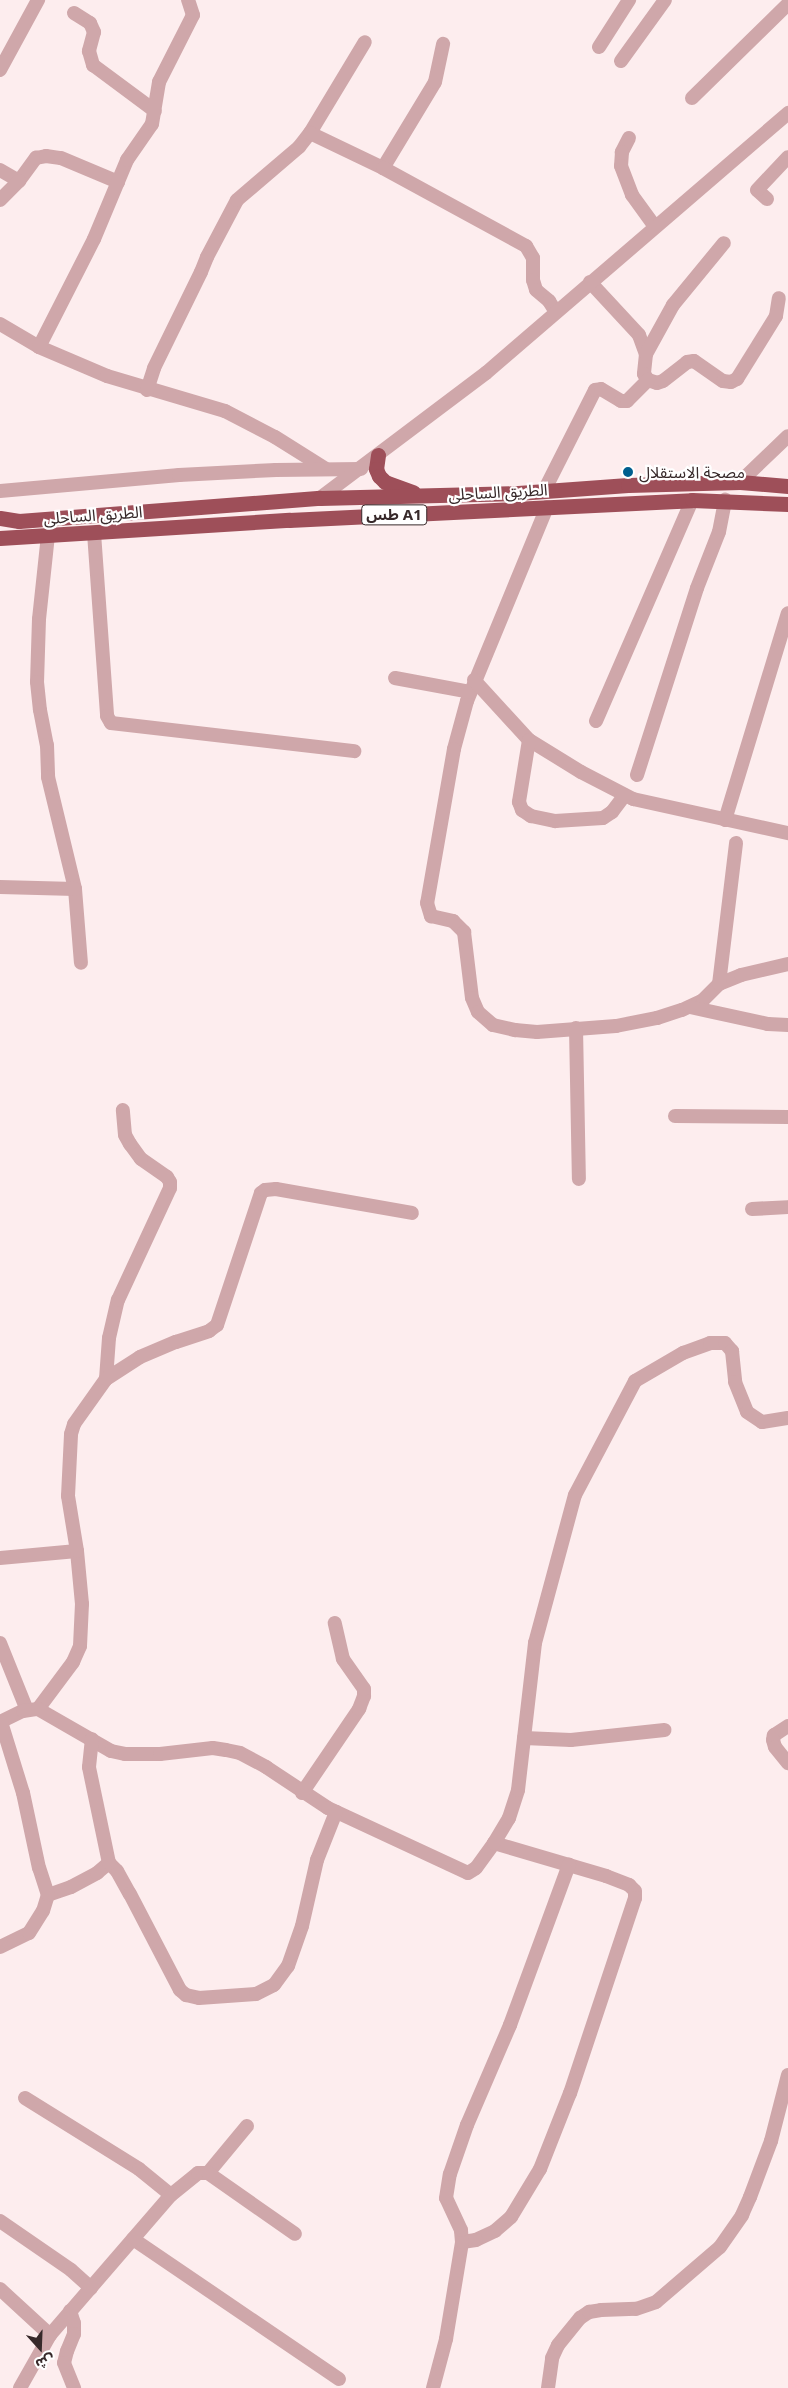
<!DOCTYPE html>
<html>
<head>
<meta charset="utf-8">
<style>
	body { margin:0 }
	#map { position:relative; width:788px; height:2388px; overflow:hidden; background:#fdedee; font-family:"Noto Sans","Noto Sans Arabic",sans-serif }
	div>[style] { position:absolute }
	[style*='--x'] { left:calc(var(--x)*1px); top:calc(var(--y)*1px); width:calc(var(--w)*1px); rotate:calc(var(--a)*1deg) }
	.minor>* { height:14px; margin:-7px; padding:0 7px; transform-origin:7px; border-radius:7px; background:#cfa7aa }
	.highway>* { height:15px; margin:-7.5px; padding:0 7.5px; transform-origin:7.5px; border-radius:7.5px; background:#9e4f59 }
	.dots>* { width:14px; height:14px; translate:-50% -50%; box-sizing:border-box; border:2px solid #fff; border-radius:50% }
	span { translate:-50% -50%; white-space:nowrap; text-align:center; line-height:1.15; -webkit-text-stroke:4.5px #fff; paint-order:stroke }
	.shield-label span { padding:1px 4px; background:#fff; border:1px solid; border-radius:4px; -webkit-text-stroke-width:0 }
	.shield-label { font-size:15px; color:#37292a; font-weight:700 }
	.poi-label { font-size:16px; color:#37292a }
	.left { translate:0 -50%; text-align:left }
	.street-label { font-size:16px; color:#37292a }
	.north { position:absolute; left:15px; top:2323px; width:50px; height:50px; -webkit-text-stroke:4px #fff; paint-order:stroke; rotate:160deg; font-size:14px; font-weight:700; line-height:20px; text-align:center; color:#37292a }
	.north::after { content:''; display:block; margin:auto; width:18px; height:22px; background:#37292a; clip-path:polygon(50% 0,100% 100%,50% 72%,0 100%) }
</style>
</head>
<body>
<div id="map">
	<div class="minor">
		<div style="--x:74;--y:13;--w:19;--a:32"></div>
		<div style="--x:90;--y:23;--w:10;--a:66"></div>
		<div style="--x:94;--y:32;--w:20;--a:105"></div>
		<div style="--x:89;--y:51;--w:15;--a:74"></div>
		<div style="--x:93;--y:65;--w:77;--a:36.6"></div>
		<div style="--x:599;--y:47;--w:56;--a:-57.4"></div>
		<div style="--x:621;--y:61;--w:75;--a:-54.2"></div>
		<div style="--x:0;--y:70;--w:80;--a:-61.5"></div>
		<div style="--x:692;--y:98;--w:134;--a:-44.4"></div>
		<div style="--x:310;--y:133;--w:106;--a:-58.9"></div>
		<div style="--x:629;--y:138;--w:16;--a:117"></div>
		<div style="--x:622;--y:152;--w:14;--a:94"></div>
		<div style="--x:621;--y:166;--w:31;--a:69"></div>
		<div style="--x:632;--y:195;--w:39;--a:54"></div>
		<div style="--x:383;--y:168;--w:100;--a:-58.8"></div>
		<div style="--x:435;--y:82;--w:39;--a:-78"></div>
		<div style="--x:0;--y:170;--w:22;--a:30"></div>
		<div style="--x:19;--y:181;--w:29;--a:-54"></div>
		<div style="--x:36;--y:158;--w:10;--a:-11"></div>
		<div style="--x:46;--y:156;--w:15;--a:8"></div>
		<div style="--x:61;--y:158;--w:62;--a:22.8"></div>
		<div style="--x:767;--y:199;--w:13;--a:-138"></div>
		<div style="--x:757;--y:190;--w:45;--a:-46.8"></div>
		<div style="--x:0;--y:200;--w:27;--a:-45"></div>
		<div style="--x:590;--y:282;--w:72;--a:47.2"></div>
		<div style="--x:639;--y:335;--w:20;--a:70"></div>
		<div style="--x:646;--y:354;--w:20;--a:96"></div>
		<div style="--x:644;--y:374;--w:7;--a:56"></div>
		<div style="--x:648;--y:380;--w:9;--a:18"></div>
		<div style="--x:657;--y:383;--w:6;--a:-18"></div>
		<div style="--x:663;--y:381;--w:31;--a:-38"></div>
		<div style="--x:687;--y:362;--w:7;--a:-8"></div>
		<div style="--x:694;--y:361;--w:35;--a:35"></div>
		<div style="--x:723;--y:381;--w:8;--a:7"></div>
		<div style="--x:731;--y:382;--w:7;--a:-27"></div>
		<div style="--x:737;--y:379;--w:74;--a:-58.2"></div>
		<div style="--x:776;--y:316;--w:18;--a:-81"></div>
		<div style="--x:0;--y:324;--w:45;--a:30.5"></div>
		<div style="--x:39;--y:347;--w:74;--a:23.1"></div>
		<div style="--x:107;--y:376;--w:123;--a:16.5"></div>
		<div style="--x:225;--y:411;--w:56;--a:27.5"></div>
		<div style="--x:275;--y:437;--w:60;--a:32.1"></div>
		<div style="--x:39;--y:347;--w:121;--a:-63"></div>
		<div style="--x:94;--y:239;--w:86;--a:-67.3"></div>
		<div style="--x:127;--y:160;--w:44;--a:-55.2"></div>
		<div style="--x:152;--y:124;--w:43;--a:-80.5"></div>
		<div style="--x:159;--y:82;--w:75;--a:-63.1"></div>
		<div style="--x:193;--y:15;--w:16;--a:-108"></div>
		<div style="--x:646;--y:354;--w:56;--a:-61.1"></div>
		<div style="--x:673;--y:305;--w:80;--a:-50.6"></div>
		<div style="--x:147;--y:390;--w:23;--a:-72"></div>
		<div style="--x:154;--y:368;--w:107;--a:-63.9"></div>
		<div style="--x:201;--y:272;--w:16;--a:-68"></div>
		<div style="--x:207;--y:257;--w:64;--a:-62.2"></div>
		<div style="--x:237;--y:200;--w:82;--a:-40.5"></div>
		<div style="--x:299;--y:147;--w:18;--a:-52"></div>
		<div style="--x:310;--y:133;--w:81;--a:25.6"></div>
		<div style="--x:383;--y:168;--w:163;--a:28.6"></div>
		<div style="--x:526;--y:246;--w:14;--a:60"></div>
		<div style="--x:533;--y:258;--w:22;--a:90"></div>
		<div style="--x:533;--y:280;--w:10;--a:73"></div>
		<div style="--x:536;--y:290;--w:17;--a:40"></div>
		<div style="--x:549;--y:301;--w:13;--a:58"></div>
		<div style="--x:740;--y:482;--w:66;--a:-43.8"></div>
		<div style="--x:0;--y:491;--w:180;--a:-5.1"></div>
		<div style="--x:179;--y:475;--w:97;--a:-3"></div>
		<div style="--x:276;--y:470;--w:85;--a:-0.7"></div>
		<div style="--x:544;--y:491;--w:113;--a:-63.2"></div>
		<div style="--x:595;--y:390;--w:6;--a:-9"></div>
		<div style="--x:601;--y:389;--w:23;--a:31"></div>
		<div style="--x:621;--y:401;--w:6;--a:0"></div>
		<div style="--x:627;--y:401;--w:30;--a:-45"></div>
		<div style="--x:320;--y:498;--w:208;--a:-37"></div>
		<div style="--x:486;--y:373;--w:399;--a:-40.7"></div>
		<div style="--x:547;--y:507;--w:210;--a:112.4"></div>
		<div style="--x:467;--y:701;--w:50;--a:105.2"></div>
		<div style="--x:454;--y:749;--w:156;--a:99.9"></div>
		<div style="--x:427;--y:903;--w:14;--a:73"></div>
		<div style="--x:431;--y:916;--w:23;--a:13"></div>
		<div style="--x:453;--y:921;--w:16;--a:45"></div>
		<div style="--x:464;--y:932;--w:66;--a:83.1"></div>
		<div style="--x:472;--y:998;--w:15;--a:67"></div>
		<div style="--x:478;--y:1012;--w:20;--a:41"></div>
		<div style="--x:493;--y:1025;--w:23;--a:13"></div>
		<div style="--x:515;--y:1030;--w:22;--a:5"></div>
		<div style="--x:537;--y:1032;--w:79;--a:-4.3"></div>
		<div style="--x:616;--y:1026;--w:42;--a:-11"></div>
		<div style="--x:657;--y:1018;--w:26;--a:-18"></div>
		<div style="--x:682;--y:1010;--w:23;--a:-25"></div>
		<div style="--x:703;--y:1000;--w:23;--a:-45"></div>
		<div style="--x:719;--y:984;--w:24;--a:-22"></div>
		<div style="--x:741;--y:975;--w:48;--a:-13.2"></div>
		<div style="--x:94;--y:533;--w:183;--a:85.9"></div>
		<div style="--x:107;--y:716;--w:8;--a:60"></div>
		<div style="--x:111;--y:723;--w:245;--a:6.6"></div>
		<div style="--x:48;--y:535;--w:84;--a:96.1"></div>
		<div style="--x:39;--y:619;--w:63;--a:91.8"></div>
		<div style="--x:37;--y:682;--w:28;--a:84"></div>
		<div style="--x:40;--y:710;--w:36;--a:79"></div>
		<div style="--x:47;--y:745;--w:32;--a:88"></div>
		<div style="--x:48;--y:777;--w:115;--a:76.4"></div>
		<div style="--x:75;--y:889;--w:74;--a:85.4"></div>
		<div style="--x:395;--y:678;--w:76;--a:10.6"></div>
		<div style="--x:474;--y:680;--w:81;--a:47.5"></div>
		<div style="--x:529;--y:740;--w:61;--a:31.6"></div>
		<div style="--x:581;--y:772;--w:59;--a:27.4"></div>
		<div style="--x:633;--y:799;--w:159;--a:12.4"></div>
		<div style="--x:596;--y:721;--w:241;--a:-66.5"></div>
		<div style="--x:529;--y:740;--w:63;--a:99.2"></div>
		<div style="--x:519;--y:802;--w:9;--a:69"></div>
		<div style="--x:522;--y:810;--w:11;--a:34"></div>
		<div style="--x:531;--y:816;--w:25;--a:12"></div>
		<div style="--x:555;--y:821;--w:48;--a:-3.6"></div>
		<div style="--x:603;--y:818;--w:11;--a:-34"></div>
		<div style="--x:612;--y:812;--w:21;--a:-53"></div>
		<div style="--x:637;--y:775;--w:196;--a:-72.2"></div>
		<div style="--x:697;--y:588;--w:60;--a:-68.6"></div>
		<div style="--x:719;--y:532;--w:33;--a:-79"></div>
		<div style="--x:725;--y:820;--w:216;--a:-73.1"></div>
		<div style="--x:0;--y:887;--w:75;--a:1.5"></div>
		<div style="--x:719;--y:984;--w:142;--a:-83.1"></div>
		<div style="--x:690;--y:1007;--w:80;--a:12.3"></div>
		<div style="--x:768;--y:1024;--w:20;--a:3"></div>
		<div style="--x:576;--y:1028;--w:151;--a:88.9"></div>
		<div style="--x:675;--y:1116;--w:113;--a:0.5"></div>
		<div style="--x:752;--y:1209;--w:36;--a:-3"></div>
		<div style="--x:106;--y:1379;--w:41;--a:-85.8"></div>
		<div style="--x:109;--y:1338;--w:39;--a:-77"></div>
		<div style="--x:118;--y:1300;--w:123;--a:-65.1"></div>
		<div style="--x:170;--y:1188;--w:6;--a:-90"></div>
		<div style="--x:170;--y:1182;--w:6;--a:-121"></div>
		<div style="--x:167;--y:1177;--w:32;--a:-145"></div>
		<div style="--x:141;--y:1159;--w:19;--a:-126"></div>
		<div style="--x:130;--y:1144;--w:10;--a:-119"></div>
		<div style="--x:125;--y:1135;--w:25;--a:-95"></div>
		<div style="--x:0;--y:1558;--w:77;--a:-5.2"></div>
		<div style="--x:0;--y:1643;--w:72;--a:68.1"></div>
		<div style="--x:38;--y:1709;--w:59;--a:-53.3"></div>
		<div style="--x:73;--y:1662;--w:17;--a:-66"></div>
		<div style="--x:80;--y:1646;--w:42;--a:-87.3"></div>
		<div style="--x:82;--y:1604;--w:53;--a:-95.4"></div>
		<div style="--x:77;--y:1551;--w:56;--a:-99.3"></div>
		<div style="--x:68;--y:1496;--w:62;--a:-87.2"></div>
		<div style="--x:71;--y:1434;--w:10;--a:-73"></div>
		<div style="--x:74;--y:1424;--w:55;--a:-54.6"></div>
		<div style="--x:106;--y:1379;--w:40;--a:-32.9"></div>
		<div style="--x:140;--y:1357;--w:39;--a:-23"></div>
		<div style="--x:176;--y:1342;--w:35;--a:-18"></div>
		<div style="--x:209;--y:1331;--w:10;--a:-37"></div>
		<div style="--x:217;--y:1325;--w:139;--a:-71.6"></div>
		<div style="--x:261;--y:1193;--w:5;--a:-37"></div>
		<div style="--x:265;--y:1190;--w:11;--a:-5"></div>
		<div style="--x:276;--y:1189;--w:138;--a:10"></div>
		<div style="--x:0;--y:1722;--w:25;--a:-26"></div>
		<div style="--x:23;--y:1711;--w:15;--a:-8"></div>
		<div style="--x:38;--y:1709;--w:84;--a:29.9"></div>
		<div style="--x:111;--y:1751;--w:14;--a:12"></div>
		<div style="--x:125;--y:1754;--w:35;--a:0"></div>
		<div style="--x:160;--y:1754;--w:53;--a:-6.5"></div>
		<div style="--x:213;--y:1748;--w:13;--a:9"></div>
		<div style="--x:226;--y:1750;--w:14;--a:12"></div>
		<div style="--x:240;--y:1753;--w:30;--a:28"></div>
		<div style="--x:266;--y:1767;--w:74;--a:33.5"></div>
		<div style="--x:328;--y:1808;--w:154;--a:24.9"></div>
		<div style="--x:468;--y:1873;--w:9;--a:-32"></div>
		<div style="--x:476;--y:1868;--w:31;--a:-54"></div>
		<div style="--x:494;--y:1843;--w:117;--a:16.4"></div>
		<div style="--x:606;--y:1876;--w:25;--a:21"></div>
		<div style="--x:629;--y:1885;--w:8;--a:45"></div>
		<div style="--x:635;--y:1891;--w:7;--a:90"></div>
		<div style="--x:635;--y:1898;--w:206;--a:108.4"></div>
		<div style="--x:570;--y:2093;--w:82;--a:111.5"></div>
		<div style="--x:540;--y:2169;--w:56;--a:121.1"></div>
		<div style="--x:511;--y:2217;--w:21;--a:139"></div>
		<div style="--x:495;--y:2231;--w:21;--a:155"></div>
		<div style="--x:476;--y:2240;--w:14;--a:172"></div>
		<div style="--x:788;--y:1726;--w:17;--a:147"></div>
		<div style="--x:774;--y:1735;--w:5;--a:101"></div>
		<div style="--x:773;--y:1740;--w:7;--a:74"></div>
		<div style="--x:775;--y:1747;--w:21;--a:51"></div>
		<div style="--x:524;--y:1738;--w:47;--a:2.4"></div>
		<div style="--x:571;--y:1740;--w:94;--a:-6.1"></div>
		<div style="--x:302;--y:1793;--w:102;--a:-55.8"></div>
		<div style="--x:359;--y:1709;--w:14;--a:-69"></div>
		<div style="--x:364;--y:1696;--w:7;--a:-90"></div>
		<div style="--x:364;--y:1689;--w:37;--a:-125"></div>
		<div style="--x:343;--y:1659;--w:37;--a:-103"></div>
		<div style="--x:494;--y:1843;--w:29;--a:-59"></div>
		<div style="--x:509;--y:1818;--w:29;--a:-72"></div>
		<div style="--x:518;--y:1790;--w:148;--a:-83.4"></div>
		<div style="--x:535;--y:1643;--w:153;--a:-74.9"></div>
		<div style="--x:575;--y:1495;--w:129;--a:-62.2"></div>
		<div style="--x:635;--y:1381;--w:56;--a:-30.3"></div>
		<div style="--x:683;--y:1353;--w:29;--a:-20"></div>
		<div style="--x:710;--y:1343;--w:15;--a:0"></div>
		<div style="--x:725;--y:1343;--w:11;--a:49"></div>
		<div style="--x:732;--y:1351;--w:31;--a:84"></div>
		<div style="--x:735;--y:1382;--w:32;--a:68"></div>
		<div style="--x:747;--y:1412;--w:18;--a:34"></div>
		<div style="--x:762;--y:1422;--w:26;--a:-9"></div>
		<div style="--x:109;--y:1863;--w:11;--a:45"></div>
		<div style="--x:117;--y:1871;--w:26;--a:61"></div>
		<div style="--x:130;--y:1894;--w:108;--a:62.5"></div>
		<div style="--x:180;--y:1990;--w:8;--a:40"></div>
		<div style="--x:186;--y:1995;--w:13;--a:13"></div>
		<div style="--x:199;--y:1998;--w:57;--a:-4"></div>
		<div style="--x:256;--y:1994;--w:20;--a:-27"></div>
		<div style="--x:274;--y:1985;--w:24;--a:-54"></div>
		<div style="--x:288;--y:1966;--w:42;--a:-70.7"></div>
		<div style="--x:302;--y:1926;--w:68;--a:-77.2"></div>
		<div style="--x:317;--y:1860;--w:52;--a:-68.4"></div>
		<div style="--x:48;--y:1895;--w:24;--a:-19"></div>
		<div style="--x:71;--y:1887;--w:30;--a:-28"></div>
		<div style="--x:97;--y:1873;--w:16;--a:-40"></div>
		<div style="--x:109;--y:1863;--w:98;--a:-101.8"></div>
		<div style="--x:89;--y:1767;--w:28;--a:-84"></div>
		<div style="--x:0;--y:1947;--w:32;--a:-26"></div>
		<div style="--x:29;--y:1933;--w:26;--a:-58"></div>
		<div style="--x:43;--y:1911;--w:17;--a:-73"></div>
		<div style="--x:48;--y:1895;--w:28;--a:-108"></div>
		<div style="--x:39;--y:1868;--w:77;--a:-102"></div>
		<div style="--x:23;--y:1793;--w:74;--a:-107.2"></div>
		<div style="--x:25;--y:2098;--w:134;--a:31.9"></div>
		<div style="--x:139;--y:2169;--w:41;--a:39.1"></div>
		<div style="--x:208;--y:2173;--w:61;--a:-50.3"></div>
		<div style="--x:0;--y:2221;--w:86;--a:34.6"></div>
		<div style="--x:71;--y:2270;--w:27;--a:42"></div>
		<div style="--x:133;--y:2239;--w:249;--a:34.2"></div>
		<div style="--x:0;--y:2289;--w:68;--a:42.6"></div>
		<div style="--x:70;--y:2311;--w:13;--a:72"></div>
		<div style="--x:74;--y:2323;--w:11;--a:90"></div>
		<div style="--x:74;--y:2334;--w:18;--a:112"></div>
		<div style="--x:67;--y:2351;--w:12;--a:104"></div>
		<div style="--x:64;--y:2363;--w:27;--a:68"></div>
		<div style="--x:20;--y:2388;--w:61;--a:-60.5"></div>
		<div style="--x:50;--y:2335;--w:185;--a:-49.2"></div>
		<div style="--x:171;--y:2195;--w:35;--a:-39"></div>
		<div style="--x:198;--y:2173;--w:10;--a:0"></div>
		<div style="--x:208;--y:2173;--w:106;--a:35"></div>
		<div style="--x:433;--y:2388;--w:51;--a:-75.1"></div>
		<div style="--x:446;--y:2339;--w:98;--a:-80.6"></div>
		<div style="--x:462;--y:2242;--w:12;--a:-95"></div>
		<div style="--x:461;--y:2230;--w:35;--a:-115"></div>
		<div style="--x:446;--y:2198;--w:24;--a:-81"></div>
		<div style="--x:450;--y:2174;--w:52;--a:-70.9"></div>
		<div style="--x:467;--y:2125;--w:109;--a:-66.7"></div>
		<div style="--x:510;--y:2025;--w:171;--a:-69.8"></div>
		<div style="--x:548;--y:2388;--w:30;--a:-82"></div>
		<div style="--x:552;--y:2358;--w:14;--a:-65"></div>
		<div style="--x:558;--y:2345;--w:35;--a:-51"></div>
		<div style="--x:580;--y:2318;--w:11;--a:-34"></div>
		<div style="--x:589;--y:2312;--w:12;--a:-9"></div>
		<div style="--x:601;--y:2310;--w:35;--a:-2"></div>
		<div style="--x:636;--y:2309;--w:21;--a:-19"></div>
		<div style="--x:656;--y:2302;--w:84;--a:-40.7"></div>
		<div style="--x:720;--y:2247;--w:39;--a:-55"></div>
		<div style="--x:742;--y:2215;--w:20;--a:-66"></div>
		<div style="--x:750;--y:2197;--w:60;--a:-69.4"></div>
		<div style="--x:771;--y:2141;--w:68;--a:-75.6"></div>
	</div>
	<div class="highway">
		<div style="--x:378;--y:455;--w:14;--a:98"></div>
		<div style="--x:376;--y:469;--w:8;--a:67"></div>
		<div style="--x:379;--y:476;--w:8;--a:45"></div>
		<div style="--x:385;--y:482;--w:30;--a:20"></div>
		<div style="--x:0;--y:518;--w:19;--a:9"></div>
		<div style="--x:19;--y:521;--w:302;--a:-4.4"></div>
		<div style="--x:320;--y:498;--w:198;--a:-1.4"></div>
		<div style="--x:518;--y:493;--w:110;--a:-4.2"></div>
		<div style="--x:628;--y:485;--w:112;--a:-1.5"></div>
		<div style="--x:740;--y:482;--w:48;--a:4.8"></div>
		<div style="--x:0;--y:538;--w:290;--a:-3.6"></div>
		<div style="--x:289;--y:520;--w:403;--a:-2.8"></div>
		<div style="--x:692;--y:500;--w:96;--a:2.4"></div>
	</div>
	<div class="dots">
		<div style="left:628px;top:472px;background:#005e8e"></div>
	</div>
	<div class="shield-label">
		<span style="left:394px;top:515px">طس A1</span>
	</div>
	<div class="poi-label">
		<span class="left" style="left:639px;top:472px">مصحة الاستقلال</span>
	</div>
	<div class="street-label">
		<span style="left:498px;top:492px;rotate:-3deg">الطريق الساحلى</span>
		<span style="left:93px;top:515px;rotate:-4deg">الطريق الساحلى</span>
	</div>
	<div class="north">ش</div>
</div>
</body>
</html>
